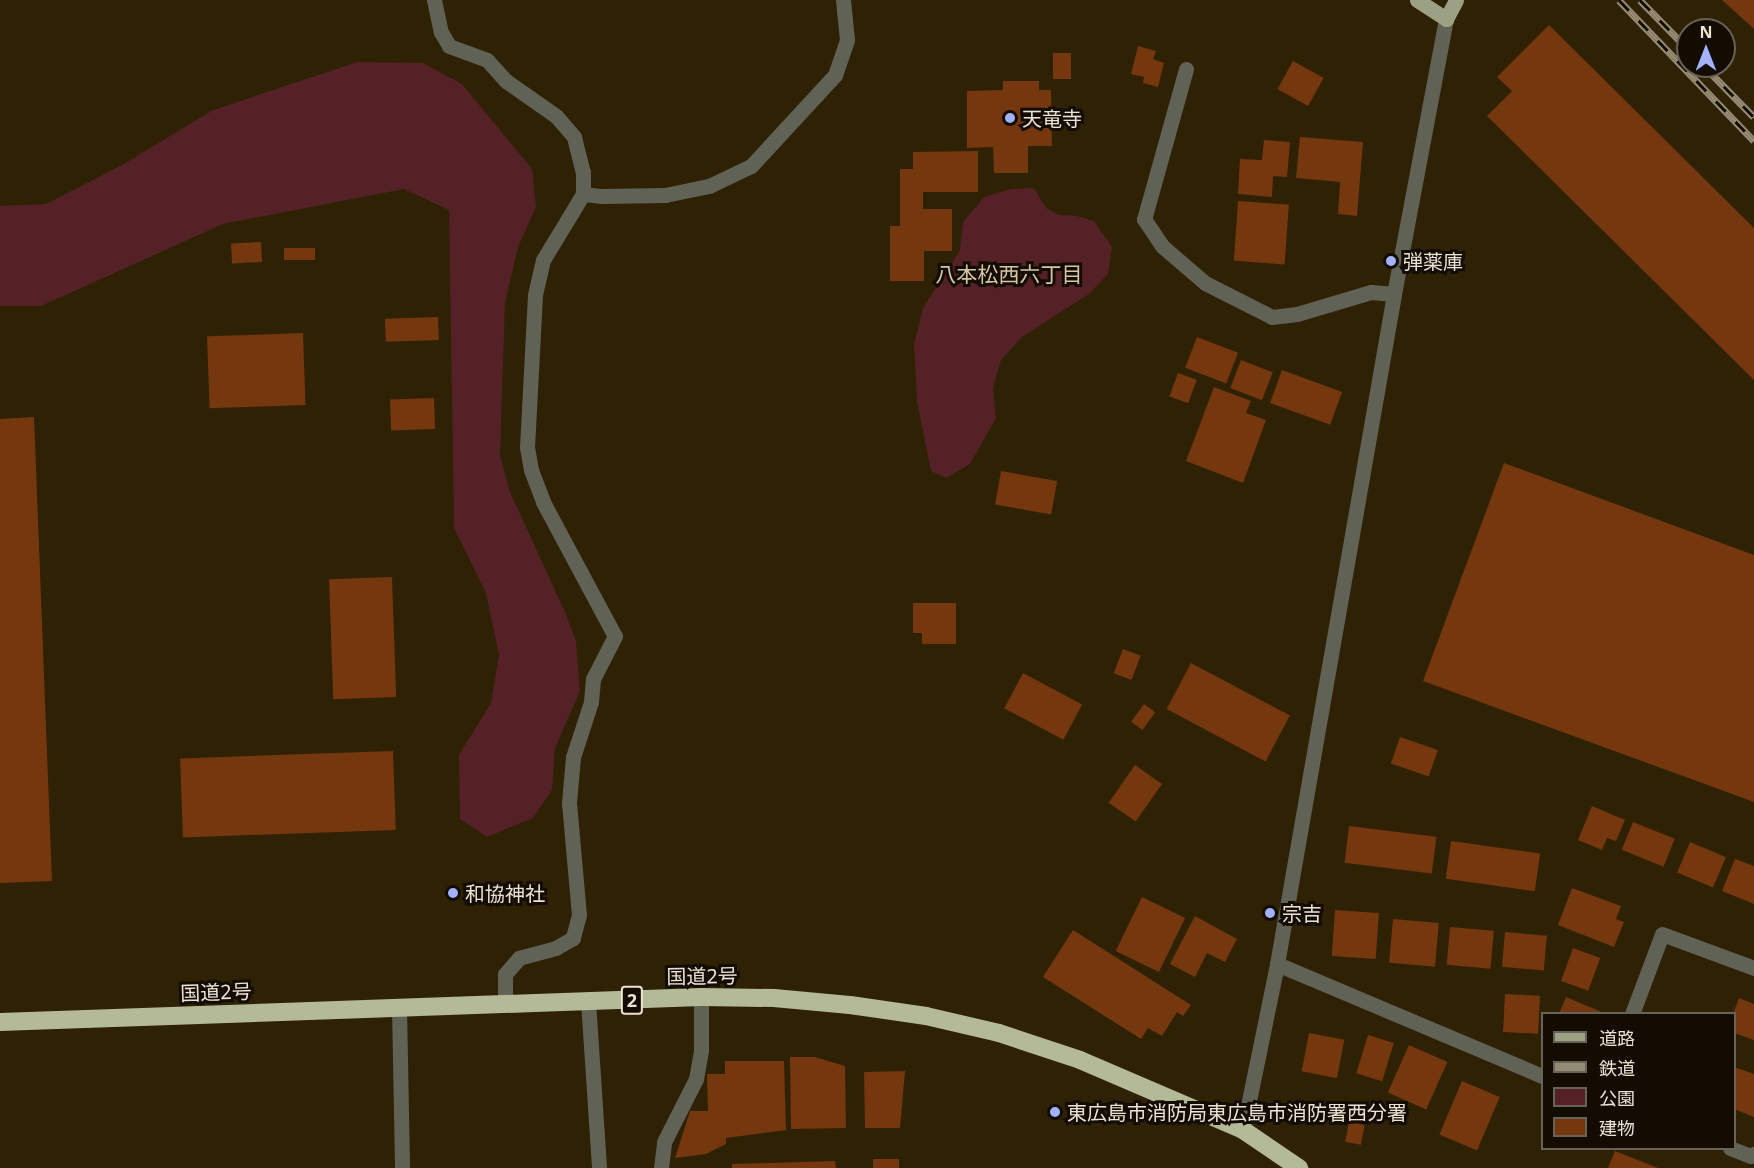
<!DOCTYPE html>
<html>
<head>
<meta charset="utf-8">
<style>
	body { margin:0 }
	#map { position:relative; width:1754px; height:1168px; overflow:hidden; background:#2f2104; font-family:"Noto Sans","Noto Sans JP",sans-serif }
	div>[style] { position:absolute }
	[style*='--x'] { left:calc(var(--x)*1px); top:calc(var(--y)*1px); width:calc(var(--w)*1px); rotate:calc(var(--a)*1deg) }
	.green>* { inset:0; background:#532126 }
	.building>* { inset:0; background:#74370e; transform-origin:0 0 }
	.minor>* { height:15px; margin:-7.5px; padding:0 7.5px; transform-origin:7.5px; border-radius:7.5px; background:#606255 }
	.major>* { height:15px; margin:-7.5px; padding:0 7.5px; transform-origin:7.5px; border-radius:7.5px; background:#9ca184 }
	.highway>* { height:18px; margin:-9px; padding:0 9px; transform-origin:9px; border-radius:9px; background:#b4ba97 }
	.rail>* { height:7px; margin-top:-3.5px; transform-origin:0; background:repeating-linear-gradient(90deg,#120c03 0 14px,#968b75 0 28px); box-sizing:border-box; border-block:2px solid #968b75 }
	.dots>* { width:16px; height:16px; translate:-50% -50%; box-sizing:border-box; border:3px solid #120c03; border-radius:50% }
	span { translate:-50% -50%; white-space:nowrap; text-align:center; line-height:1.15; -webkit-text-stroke:6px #120c03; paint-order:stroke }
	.shield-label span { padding:2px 4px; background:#120c03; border:2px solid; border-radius:4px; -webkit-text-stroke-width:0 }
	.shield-label { font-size:18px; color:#ebe2d2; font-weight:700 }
	.poi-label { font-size:20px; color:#ebe2d2 }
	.left { translate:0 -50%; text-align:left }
	.street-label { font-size:20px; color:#ebe2d2 }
	.neighbourhood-label { font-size:21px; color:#d6c4a3 }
	.legend { position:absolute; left:1541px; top:1012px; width:195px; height:138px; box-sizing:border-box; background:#120c03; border:2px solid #696256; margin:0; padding:8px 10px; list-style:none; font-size:18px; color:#ebe2d2 }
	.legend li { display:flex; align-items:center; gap:12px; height:30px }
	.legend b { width:30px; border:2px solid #696256 }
	.north { position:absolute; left:1676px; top:18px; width:60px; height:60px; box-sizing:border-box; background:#120c03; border:2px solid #696256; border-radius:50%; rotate:0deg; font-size:16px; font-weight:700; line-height:24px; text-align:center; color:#ebe2d2 }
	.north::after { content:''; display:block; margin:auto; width:21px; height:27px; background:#a4b1fc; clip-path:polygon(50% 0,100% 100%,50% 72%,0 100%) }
</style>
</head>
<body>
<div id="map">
	<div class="green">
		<div style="clip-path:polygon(357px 62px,423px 63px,462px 84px,532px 169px,536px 207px,518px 247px,505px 303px,500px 455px,510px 492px,565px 612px,576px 641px,580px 691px,555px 748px,552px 790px,533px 818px,487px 837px,460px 819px,459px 755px,491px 703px,499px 655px,486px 593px,454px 528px,449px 210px,404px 189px,223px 224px,41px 306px,0 306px,0 206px,46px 204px,122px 165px,213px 110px)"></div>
		<div style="clip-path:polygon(1034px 188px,1046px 208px,1059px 215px,1077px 216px,1094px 221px,1112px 247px,1108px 274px,1089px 294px,1022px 337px,1001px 360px,993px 388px,996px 418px,970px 464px,946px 478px,931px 471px,917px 402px,914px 344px,923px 308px,960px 250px,963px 222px,984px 197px,1011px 189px)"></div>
	</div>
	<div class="building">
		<div style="clip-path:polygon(1722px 0,1754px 0,1754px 29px)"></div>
		<div style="clip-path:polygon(1549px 25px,1754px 228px,1754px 380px,1487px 116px,1512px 91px,1497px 77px)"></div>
		<div style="clip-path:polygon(1138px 46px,1156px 51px,1153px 59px,1164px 63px,1158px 87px,1143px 83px,1144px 77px,1131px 74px)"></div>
		<div style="left:1053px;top:53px;width:18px;height:26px"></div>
		<div style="left:1293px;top:61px;width:35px;height:32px;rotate:29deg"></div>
		<div style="clip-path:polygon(1003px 81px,1039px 81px,1039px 90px,1051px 90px,1052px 146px,1028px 146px,1028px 173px,994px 173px,993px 147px,967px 148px,967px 91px,1003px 90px)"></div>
		<div style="clip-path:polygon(1300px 137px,1363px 142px,1357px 216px,1338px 214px,1340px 182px,1296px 178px)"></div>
		<div style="clip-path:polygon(1264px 140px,1290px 142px,1287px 177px,1273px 176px,1272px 197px,1238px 194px,1240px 159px,1262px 160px)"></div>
		<div style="clip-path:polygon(978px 151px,978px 192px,923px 192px,923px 209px,952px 209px,952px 251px,924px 251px,924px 281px,890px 281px,890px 226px,900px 226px,900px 169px,913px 169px,913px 152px)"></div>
		<div style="left:1238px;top:201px;width:51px;height:60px;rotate:4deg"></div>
		<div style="left:261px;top:242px;width:20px;height:30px;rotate:87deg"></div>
		<div style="left:315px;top:248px;width:12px;height:31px;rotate:90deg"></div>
		<div style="left:438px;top:317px;width:23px;height:53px;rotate:88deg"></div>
		<div style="left:303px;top:333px;width:72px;height:96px;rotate:88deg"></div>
		<div style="left:1197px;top:337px;width:44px;height:33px;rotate:21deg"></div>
		<div style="left:1241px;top:360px;width:34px;height:30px;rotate:21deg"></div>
		<div style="left:1282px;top:370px;width:64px;height:35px;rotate:20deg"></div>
		<div style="left:1178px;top:373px;width:20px;height:25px;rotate:20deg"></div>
		<div style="clip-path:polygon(1214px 387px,1251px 401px,1246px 413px,1266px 420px,1243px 483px,1186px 461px)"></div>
		<div style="left:434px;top:398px;width:31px;height:44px;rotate:88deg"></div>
		<div style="clip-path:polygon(34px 417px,52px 881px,0 883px,0 419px)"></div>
		<div style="clip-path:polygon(1504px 463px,1754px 555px,1754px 802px,1423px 681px)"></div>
		<div style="left:1001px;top:471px;width:57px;height:34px;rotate:10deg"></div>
		<div style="left:392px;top:577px;width:120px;height:63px;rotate:88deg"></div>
		<div style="clip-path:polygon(913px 603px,956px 603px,956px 644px,922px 644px,922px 633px,913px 633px)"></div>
		<div style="left:1123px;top:649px;width:19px;height:26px;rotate:21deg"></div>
		<div style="left:1191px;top:663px;width:112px;height:52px;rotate:28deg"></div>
		<div style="left:1023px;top:673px;width:67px;height:40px;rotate:28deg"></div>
		<div style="left:1144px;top:704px;width:14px;height:22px;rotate:36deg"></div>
		<div style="left:1400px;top:737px;width:40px;height:28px;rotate:19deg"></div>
		<div style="left:393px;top:751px;width:79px;height:213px;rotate:88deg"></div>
		<div style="left:1135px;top:765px;width:33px;height:46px;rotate:35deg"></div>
		<div style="clip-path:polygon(1592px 806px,1625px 820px,1616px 841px,1607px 838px,1602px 850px,1578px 840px)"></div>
		<div style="left:1633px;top:822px;width:45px;height:30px;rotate:22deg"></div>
		<div style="left:1349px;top:826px;width:88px;height:37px;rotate:7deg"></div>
		<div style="left:1451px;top:841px;width:90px;height:38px;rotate:8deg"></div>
		<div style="left:1690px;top:842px;width:39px;height:33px;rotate:23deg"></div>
		<div style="clip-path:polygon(1735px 859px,1754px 866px,1754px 904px,1722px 891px)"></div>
		<div style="clip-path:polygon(1572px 888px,1621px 906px,1616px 919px,1624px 922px,1614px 947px,1558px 925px)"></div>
		<div style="left:1142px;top:897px;width:48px;height:60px;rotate:26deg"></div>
		<div style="left:1335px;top:910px;width:44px;height:46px;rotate:4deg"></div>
		<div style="clip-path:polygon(1195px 916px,1237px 939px,1225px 962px,1207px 953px,1195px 977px,1170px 964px)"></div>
		<div style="left:1393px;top:919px;width:46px;height:44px;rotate:5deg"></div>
		<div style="left:1450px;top:927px;width:44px;height:38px;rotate:5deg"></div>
		<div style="clip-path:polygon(1073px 930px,1191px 1005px,1183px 1016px,1177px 1012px,1162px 1036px,1148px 1028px,1141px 1039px,1043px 977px)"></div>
		<div style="left:1505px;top:932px;width:42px;height:35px;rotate:5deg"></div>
		<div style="left:1573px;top:948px;width:29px;height:35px;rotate:20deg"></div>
		<div style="left:1505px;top:994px;width:35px;height:38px;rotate:3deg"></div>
		<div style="clip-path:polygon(1566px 997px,1604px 1013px,1604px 1014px,1559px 1014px)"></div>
		<div style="clip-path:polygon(1739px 998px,1754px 1004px,1754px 1040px,1734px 1033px,1733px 1014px)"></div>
		<div style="left:1309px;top:1033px;width:36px;height:39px;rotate:11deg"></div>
		<div style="left:1368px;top:1035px;width:27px;height:40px;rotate:17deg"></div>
		<div style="left:1409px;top:1045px;width:42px;height:52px;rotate:24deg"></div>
		<div style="clip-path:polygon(790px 1057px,815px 1057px,845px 1066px,846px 1128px,791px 1129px)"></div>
		<div style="clip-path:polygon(725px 1061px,784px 1061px,786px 1130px,726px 1138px,726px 1144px,706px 1154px,675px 1158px,690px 1111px,708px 1111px,707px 1074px,725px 1074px)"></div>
		<div style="clip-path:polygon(1734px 1067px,1754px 1074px,1754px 1117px,1734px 1109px)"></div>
		<div style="clip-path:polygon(905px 1071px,900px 1128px,865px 1128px,864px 1072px)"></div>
		<div style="left:1462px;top:1081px;width:41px;height:58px;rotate:23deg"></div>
		<div style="left:1349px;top:1122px;width:16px;height:20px;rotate:11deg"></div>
		<div style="clip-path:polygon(1615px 1151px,1658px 1168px,1608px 1168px)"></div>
		<div style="left:899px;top:1159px;width:9px;height:26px;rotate:90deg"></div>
		<div style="clip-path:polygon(835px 1161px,836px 1168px,732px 1168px,732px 1164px)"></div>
	</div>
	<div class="minor">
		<div style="--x:434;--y:0;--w:33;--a:78"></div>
		<div style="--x:441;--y:32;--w:16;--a:60"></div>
		<div style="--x:449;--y:46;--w:40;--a:20.2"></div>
		<div style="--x:487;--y:60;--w:28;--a:48"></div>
		<div style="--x:506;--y:81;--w:61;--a:35"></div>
		<div style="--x:556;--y:116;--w:28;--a:49"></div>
		<div style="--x:574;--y:137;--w:36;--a:76"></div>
		<div style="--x:583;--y:172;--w:22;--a:90"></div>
		<div style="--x:583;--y:194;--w:77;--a:121.2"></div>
		<div style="--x:543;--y:260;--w:36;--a:103"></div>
		<div style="--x:535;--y:295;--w:152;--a:93"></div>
		<div style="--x:527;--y:447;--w:23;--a:80"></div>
		<div style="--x:531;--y:470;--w:34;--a:69"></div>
		<div style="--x:543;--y:502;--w:152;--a:61.8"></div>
		<div style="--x:615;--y:636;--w:48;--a:117.1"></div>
		<div style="--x:593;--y:679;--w:23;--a:95"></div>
		<div style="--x:591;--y:702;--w:58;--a:108.1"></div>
		<div style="--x:573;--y:757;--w:46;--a:95"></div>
		<div style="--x:569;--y:803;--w:112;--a:84.9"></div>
		<div style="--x:579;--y:915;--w:24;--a:105"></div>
		<div style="--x:573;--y:938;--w:20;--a:150"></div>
		<div style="--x:556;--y:948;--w:38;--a:165"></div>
		<div style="--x:519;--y:958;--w:21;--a:131"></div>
		<div style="--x:505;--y:974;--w:31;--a:90"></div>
		<div style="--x:1186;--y:69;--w:156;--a:105.6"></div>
		<div style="--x:1144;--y:219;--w:32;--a:56"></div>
		<div style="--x:1162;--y:246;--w:57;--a:40.7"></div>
		<div style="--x:1205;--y:283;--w:75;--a:26.9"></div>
		<div style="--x:1272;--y:317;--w:25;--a:-7"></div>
		<div style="--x:1297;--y:314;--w:77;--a:-16.6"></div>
		<div style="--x:1371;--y:292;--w:23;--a:5"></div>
		<div style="--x:583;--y:194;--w:18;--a:6"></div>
		<div style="--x:601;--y:196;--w:64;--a:-0.9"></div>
		<div style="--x:665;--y:195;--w:45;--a:-11.6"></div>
		<div style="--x:709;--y:186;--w:47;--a:-25.5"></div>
		<div style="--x:751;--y:166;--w:124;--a:-47.3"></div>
		<div style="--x:835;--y:75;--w:37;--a:-71"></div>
		<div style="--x:847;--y:40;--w:40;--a:-95.7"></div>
		<div style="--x:1277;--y:964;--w:288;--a:22.9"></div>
		<div style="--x:588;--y:1001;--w:167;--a:86.2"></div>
		<div style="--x:399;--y:1008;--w:160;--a:88.9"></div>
		<div style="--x:1632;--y:1014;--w:85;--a:-69.4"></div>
		<div style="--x:1662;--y:934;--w:98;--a:20.3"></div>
		<div style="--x:1243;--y:1130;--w:169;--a:-78.4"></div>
		<div style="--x:1277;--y:964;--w:680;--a:-80.09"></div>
		<div style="--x:1394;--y:294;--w:280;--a:-79.3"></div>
		<div style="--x:1730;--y:1148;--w:22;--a:21"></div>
		<div style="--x:1751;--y:1156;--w:4;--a:-34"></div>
		<div style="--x:661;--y:1168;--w:26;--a:-83"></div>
		<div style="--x:664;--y:1142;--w:71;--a:-63.1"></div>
		<div style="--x:696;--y:1079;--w:29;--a:-80"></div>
		<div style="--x:701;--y:1050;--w:53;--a:-90"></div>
	</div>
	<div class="major">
		<div style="--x:1417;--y:0;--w:35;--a:33"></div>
		<div style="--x:1446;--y:19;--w:21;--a:-62"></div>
	</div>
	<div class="highway">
		<div style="--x:0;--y:1022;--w:701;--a:-2.04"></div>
		<div style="--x:701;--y:997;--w:73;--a:0.8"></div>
		<div style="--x:774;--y:998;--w:76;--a:5.3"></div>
		<div style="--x:850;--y:1005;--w:77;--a:8.2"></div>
		<div style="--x:926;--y:1016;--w:75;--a:13.1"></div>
		<div style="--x:999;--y:1033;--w:85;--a:18.4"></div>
		<div style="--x:1080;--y:1060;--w:177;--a:23.2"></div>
		<div style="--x:1243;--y:1130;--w:68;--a:34.2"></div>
	</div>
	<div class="rail">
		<div style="--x:1619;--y:0;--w:195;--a:46.2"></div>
		<div style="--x:1640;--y:0;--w:69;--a:45.6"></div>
		<div style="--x:1704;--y:66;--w:71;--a:45.6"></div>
	</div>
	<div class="dots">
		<div style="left:1010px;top:118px;background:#a4b1fc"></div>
		<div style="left:1391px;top:261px;background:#a4b1fc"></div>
		<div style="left:453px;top:893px;background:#a4b1fc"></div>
		<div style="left:1270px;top:913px;background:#a4b1fc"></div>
		<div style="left:1055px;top:1112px;background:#a4b1fc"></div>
	</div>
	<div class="shield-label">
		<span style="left:632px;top:1000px">2</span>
	</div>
	<div class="poi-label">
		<span class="left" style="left:1022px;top:118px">天竜寺</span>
		<span class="left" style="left:1403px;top:261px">弾薬庫</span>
		<span class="left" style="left:465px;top:893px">和協神社</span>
		<span class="left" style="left:1282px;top:913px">宗吉</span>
		<span class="left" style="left:1067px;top:1112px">東広島市消防局東広島市消防署西分署</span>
	</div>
	<div class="street-label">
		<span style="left:702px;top:976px;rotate:-1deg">国道2号</span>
		<span style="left:216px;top:992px;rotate:-2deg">国道2号</span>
	</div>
	<div class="neighbourhood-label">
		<span style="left:1009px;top:274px">八本松西六丁目</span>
	</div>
	<ul class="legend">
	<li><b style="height:8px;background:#9ca184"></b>道路</li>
	<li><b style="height:8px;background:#968b75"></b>鉄道</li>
	<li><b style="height:16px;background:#532126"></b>公園</li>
	<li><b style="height:16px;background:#74370e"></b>建物</li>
	</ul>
	<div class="north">N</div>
</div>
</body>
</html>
